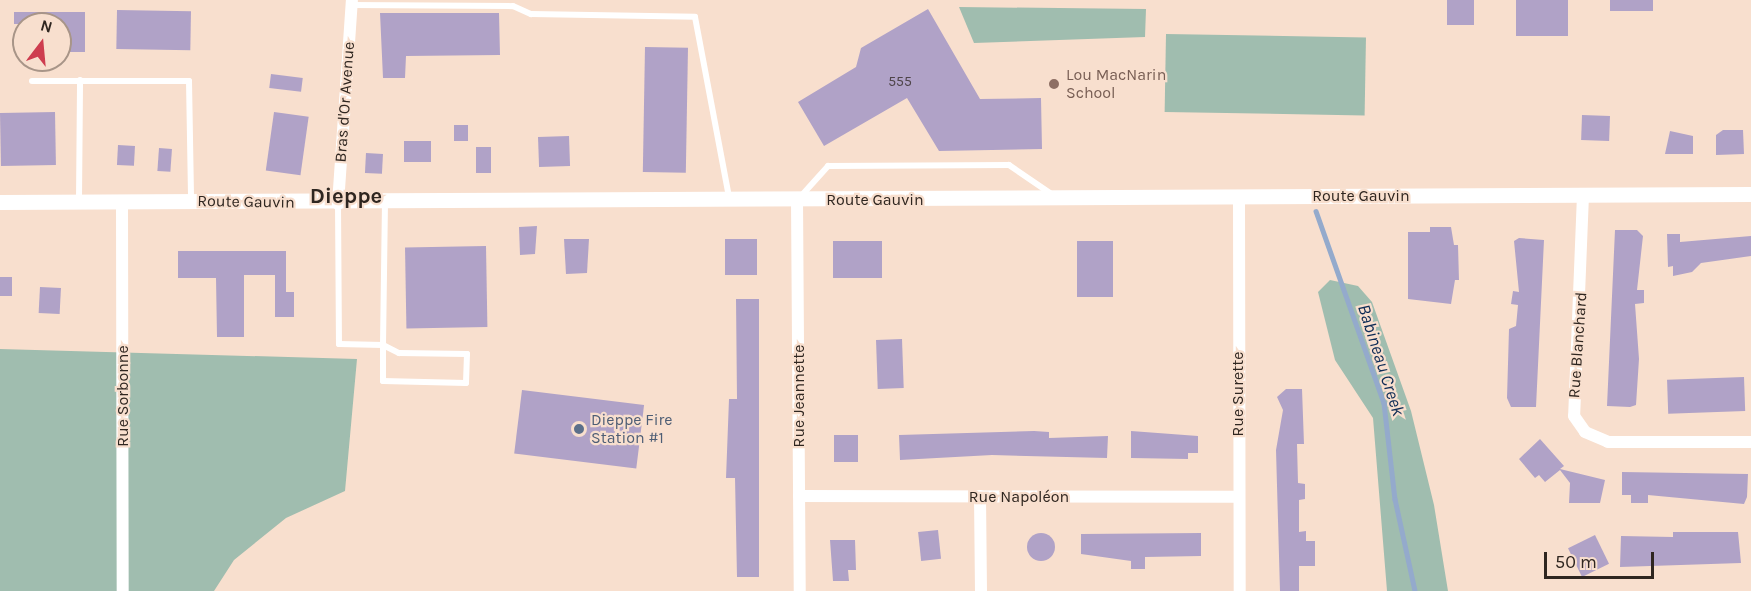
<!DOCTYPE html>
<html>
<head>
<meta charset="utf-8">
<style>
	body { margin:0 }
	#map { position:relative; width:1751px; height:591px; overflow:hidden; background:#f8dfce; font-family:Karla,sans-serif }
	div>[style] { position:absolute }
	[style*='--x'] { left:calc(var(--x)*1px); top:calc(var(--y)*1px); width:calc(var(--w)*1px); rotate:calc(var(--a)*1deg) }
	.green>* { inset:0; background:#a0bdaf; transform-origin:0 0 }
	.stream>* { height:4.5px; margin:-2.25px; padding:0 2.25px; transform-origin:2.25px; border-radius:2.25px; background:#94aacc }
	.building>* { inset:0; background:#b0a2c7; transform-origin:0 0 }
	.round { border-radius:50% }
	.service>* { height:6px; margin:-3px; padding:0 3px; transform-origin:3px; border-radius:3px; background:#fff }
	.minor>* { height:12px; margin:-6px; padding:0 6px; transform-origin:6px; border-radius:6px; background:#fff }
	.tertiary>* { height:15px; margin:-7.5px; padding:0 7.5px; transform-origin:7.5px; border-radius:7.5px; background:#fff }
	.dots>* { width:16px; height:16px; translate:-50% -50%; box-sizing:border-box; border:3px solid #f8dfce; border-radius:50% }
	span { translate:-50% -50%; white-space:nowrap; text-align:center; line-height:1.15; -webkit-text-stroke:4.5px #f8dfce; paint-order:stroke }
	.number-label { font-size:14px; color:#4f454a }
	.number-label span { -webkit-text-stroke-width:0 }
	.education-label { font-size:16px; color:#785e54 }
	.left { translate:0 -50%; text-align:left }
	.street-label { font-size:16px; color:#2f2620 }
	.service-label { font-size:16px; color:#4e5e75 }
	.water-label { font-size:18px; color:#0d2b55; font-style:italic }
	.district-label { font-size:22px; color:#2f2620; font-weight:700 }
	.north { position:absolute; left:12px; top:12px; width:60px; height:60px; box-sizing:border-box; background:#f8dfce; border:2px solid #a89588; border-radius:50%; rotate:16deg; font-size:16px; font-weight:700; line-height:24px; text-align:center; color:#2f2620 }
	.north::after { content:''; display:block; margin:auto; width:21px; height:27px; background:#ce3d4f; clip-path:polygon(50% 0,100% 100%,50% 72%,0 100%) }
	.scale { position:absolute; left:1544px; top:552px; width:110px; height:27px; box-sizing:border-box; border:3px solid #2f2620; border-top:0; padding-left:8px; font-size:18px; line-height:21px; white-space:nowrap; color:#2f2620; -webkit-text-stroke:4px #f8dfce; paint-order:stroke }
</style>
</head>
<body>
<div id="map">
	<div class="green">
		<div style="clip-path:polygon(959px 7px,1146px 9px,1145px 37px,974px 43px)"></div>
		<div style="left:1166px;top:34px;width:200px;height:78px;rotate:1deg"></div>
		<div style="clip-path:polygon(1330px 280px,1358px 286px,1372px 302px,1411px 411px,1434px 505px,1448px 591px,1387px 591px,1373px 418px,1335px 360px,1318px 292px)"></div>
		<div style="clip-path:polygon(0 349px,357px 359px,345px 491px,286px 518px,234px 560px,214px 591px,0 591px)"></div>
	</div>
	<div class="stream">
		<div style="--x:1316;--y:211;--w:204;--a:70.5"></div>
		<div style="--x:1384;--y:403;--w:97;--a:83.5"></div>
		<div style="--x:1395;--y:499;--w:94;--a:77.7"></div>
	</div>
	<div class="building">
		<div style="left:1447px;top:0;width:27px;height:25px"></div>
		<div style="left:1516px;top:0;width:52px;height:36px"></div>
		<div style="left:1610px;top:0;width:43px;height:11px"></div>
		<div style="clip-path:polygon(928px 9px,980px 99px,1041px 98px,1042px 149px,939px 151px,907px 98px,824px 146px,798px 102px,856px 67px,861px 48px)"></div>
		<div style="left:117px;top:10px;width:74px;height:39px;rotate:1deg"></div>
		<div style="clip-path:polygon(14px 12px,85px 12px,85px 52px,60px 52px,60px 24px,14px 24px)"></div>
		<div style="clip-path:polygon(380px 13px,499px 13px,500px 55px,406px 56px,405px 78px,383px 78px)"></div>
		<div style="left:645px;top:47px;width:43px;height:125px;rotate:1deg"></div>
		<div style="left:271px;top:74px;width:32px;height:14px;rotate:7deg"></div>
		<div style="left:55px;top:112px;width:53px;height:55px;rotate:89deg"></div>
		<div style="left:274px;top:112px;width:35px;height:59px;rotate:8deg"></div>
		<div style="left:1582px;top:115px;width:28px;height:25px;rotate:2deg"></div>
		<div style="left:454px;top:125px;width:14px;height:16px"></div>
		<div style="clip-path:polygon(1723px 130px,1743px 130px,1744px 154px,1716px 155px,1716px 135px)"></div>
		<div style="clip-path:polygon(1670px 131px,1693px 136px,1693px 154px,1665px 154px)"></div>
		<div style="left:569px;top:136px;width:30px;height:31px;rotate:88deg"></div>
		<div style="left:404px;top:141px;width:27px;height:21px"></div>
		<div style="left:118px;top:145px;width:17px;height:20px;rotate:3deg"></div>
		<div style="left:476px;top:147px;width:15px;height:26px"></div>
		<div style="left:159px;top:148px;width:13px;height:23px;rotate:4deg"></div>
		<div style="left:366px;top:153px;width:17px;height:20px;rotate:3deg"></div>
		<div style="clip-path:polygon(537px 226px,535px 254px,520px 255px,519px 227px)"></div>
		<div style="clip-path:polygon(1430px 227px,1451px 227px,1454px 245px,1458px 245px,1459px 280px,1455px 280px,1451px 304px,1408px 299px,1408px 232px,1430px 232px)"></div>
		<div style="clip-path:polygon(1615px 230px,1637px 230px,1643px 236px,1637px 290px,1644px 290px,1644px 303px,1635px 304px,1639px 359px,1636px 405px,1630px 407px,1607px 406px)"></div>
		<div style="clip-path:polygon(1667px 234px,1680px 234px,1680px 242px,1751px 236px,1751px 256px,1701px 263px,1692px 272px,1673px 276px,1673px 266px,1668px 267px)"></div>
		<div style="clip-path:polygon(1519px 238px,1544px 240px,1536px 407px,1511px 407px,1507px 398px,1509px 329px,1516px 326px,1518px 305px,1511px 304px,1513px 291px,1519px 292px,1514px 241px)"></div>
		<div style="clip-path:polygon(564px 239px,589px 239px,587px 273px,566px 274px)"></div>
		<div style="left:725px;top:239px;width:32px;height:36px"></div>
		<div style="left:833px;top:241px;width:49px;height:37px"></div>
		<div style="left:1077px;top:241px;width:36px;height:56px"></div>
		<div style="left:486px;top:246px;width:81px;height:81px;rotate:89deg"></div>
		<div style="clip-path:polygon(178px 251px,286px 251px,286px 292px,294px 292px,294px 317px,275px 317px,275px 275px,244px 275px,244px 337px,217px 337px,216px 278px,178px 278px)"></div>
		<div style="left:0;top:277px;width:12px;height:19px"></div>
		<div style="left:40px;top:287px;width:21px;height:26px;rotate:3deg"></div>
		<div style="clip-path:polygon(736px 299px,759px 299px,759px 577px,737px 577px,735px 478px,726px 478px,729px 399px,737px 399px)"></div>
		<div style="left:902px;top:339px;width:49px;height:26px;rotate:88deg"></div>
		<div style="left:1744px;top:377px;width:34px;height:77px;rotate:88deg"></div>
		<div style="clip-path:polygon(1286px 389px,1302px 389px,1304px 444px,1297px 444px,1298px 483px,1305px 484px,1305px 499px,1299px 500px,1299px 532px,1306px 531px,1306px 541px,1315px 541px,1315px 566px,1299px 566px,1299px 591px,1280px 591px,1276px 450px,1283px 410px,1277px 397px)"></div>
		<div style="left:522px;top:390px;width:123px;height:64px;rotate:7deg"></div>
		<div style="clip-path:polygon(1034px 431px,1049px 432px,1049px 438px,1108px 436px,1107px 458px,992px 455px,900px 460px,899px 435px)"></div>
		<div style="clip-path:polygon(1131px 431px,1198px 436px,1198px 453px,1188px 453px,1188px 459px,1131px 458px)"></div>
		<div style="left:834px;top:435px;width:24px;height:27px"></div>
		<div style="clip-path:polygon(1540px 439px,1564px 466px,1560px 469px,1605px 480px,1600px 503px,1569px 503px,1570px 483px,1560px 470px,1545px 482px,1539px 475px,1535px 478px,1519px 459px)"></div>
		<div style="clip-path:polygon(1622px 472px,1748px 474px,1747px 497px,1744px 504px,1648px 495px,1648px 503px,1631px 503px,1631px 495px,1622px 495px)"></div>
		<div style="left:938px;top:530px;width:29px;height:20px;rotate:84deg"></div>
		<div style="clip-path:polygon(1673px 532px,1738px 532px,1741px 563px,1620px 567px,1621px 536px,1673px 537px)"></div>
		<div style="clip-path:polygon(1201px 533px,1201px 556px,1145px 557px,1145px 569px,1131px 569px,1131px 561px,1081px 554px,1081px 534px)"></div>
		<div class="round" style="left:1027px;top:533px;width:28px;height:28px"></div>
		<div style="left:1595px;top:535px;width:32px;height:30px;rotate:64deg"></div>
		<div style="clip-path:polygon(830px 540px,855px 540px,856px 570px,848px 570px,849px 581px,833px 581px)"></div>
	</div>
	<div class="service">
		<div style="--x:351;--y:5;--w:162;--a:0.4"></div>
		<div style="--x:513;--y:6;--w:20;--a:24"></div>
		<div style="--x:531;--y:14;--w:164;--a:1"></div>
		<div style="--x:695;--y:17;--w:183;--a:79.3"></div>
		<div style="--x:32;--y:81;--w:157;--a:0"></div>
		<div style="--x:189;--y:81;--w:120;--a:89"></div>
		<div style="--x:802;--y:195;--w:39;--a:-48"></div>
		<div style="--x:828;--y:166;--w:181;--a:-0.3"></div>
		<div style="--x:1009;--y:165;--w:50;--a:34.3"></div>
		<div style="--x:79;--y:200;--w:120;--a:-89.5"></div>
		<div style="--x:338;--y:204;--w:140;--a:89.6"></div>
		<div style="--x:339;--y:344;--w:44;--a:1.3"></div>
		<div style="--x:383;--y:345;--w:18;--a:27"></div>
		<div style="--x:399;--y:353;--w:68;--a:0.8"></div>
		<div style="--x:467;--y:354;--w:29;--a:92"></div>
		<div style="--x:466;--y:383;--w:83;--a:-178.6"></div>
		<div style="--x:383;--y:381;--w:36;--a:-90"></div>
		<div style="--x:383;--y:345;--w:142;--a:-89.2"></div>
	</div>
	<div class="minor">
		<div style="--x:1583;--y:195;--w:221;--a:92.3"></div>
		<div style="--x:1574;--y:416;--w:19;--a:55"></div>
		<div style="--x:1585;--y:432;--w:25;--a:23"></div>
		<div style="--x:1608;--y:442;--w:143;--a:0"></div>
		<div style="--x:1239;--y:197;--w:394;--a:89.9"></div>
		<div style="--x:797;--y:200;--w:391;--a:89.6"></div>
		<div style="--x:122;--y:201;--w:390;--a:89.9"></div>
		<div style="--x:338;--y:204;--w:204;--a:-86.1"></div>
		<div style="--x:799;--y:496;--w:439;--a:0.1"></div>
		<div style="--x:980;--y:496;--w:95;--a:89.4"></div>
	</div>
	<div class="tertiary">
		<div style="--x:0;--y:202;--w:1751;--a:-0.26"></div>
	</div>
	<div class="dots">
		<div style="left:1054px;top:84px;background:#8d6e63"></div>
		<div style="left:579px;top:429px;background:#5c6f8a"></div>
	</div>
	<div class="number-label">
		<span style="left:900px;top:82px">555</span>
	</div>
	<div class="education-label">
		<span class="left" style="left:1066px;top:84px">Lou MacNarin<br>School</span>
	</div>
	<div class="street-label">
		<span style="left:345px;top:102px;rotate:-86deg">Bras d'Or Avenue</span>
		<span style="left:1361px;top:196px">Route Gauvin</span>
		<span style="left:875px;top:200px">Route Gauvin</span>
		<span style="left:246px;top:202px;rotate:1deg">Route Gauvin</span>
		<span style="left:1578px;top:345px;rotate:-86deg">Rue Blanchard</span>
		<span style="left:1238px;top:394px;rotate:-90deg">Rue Surette</span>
		<span style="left:123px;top:396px;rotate:-90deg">Rue Sorbonne</span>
		<span style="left:799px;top:396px;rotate:-90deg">Rue Jeannette</span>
		<span style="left:1019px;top:497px">Rue Napoléon</span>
	</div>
	<div class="service-label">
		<span class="left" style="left:591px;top:429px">Dieppe Fire<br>Station #1</span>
	</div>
	<div class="water-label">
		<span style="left:1381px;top:360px;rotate:72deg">Babineau Creek</span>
	</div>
	<div class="district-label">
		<span style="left:346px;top:197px">Dieppe</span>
	</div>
	<div class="north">N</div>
	<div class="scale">50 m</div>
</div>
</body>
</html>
